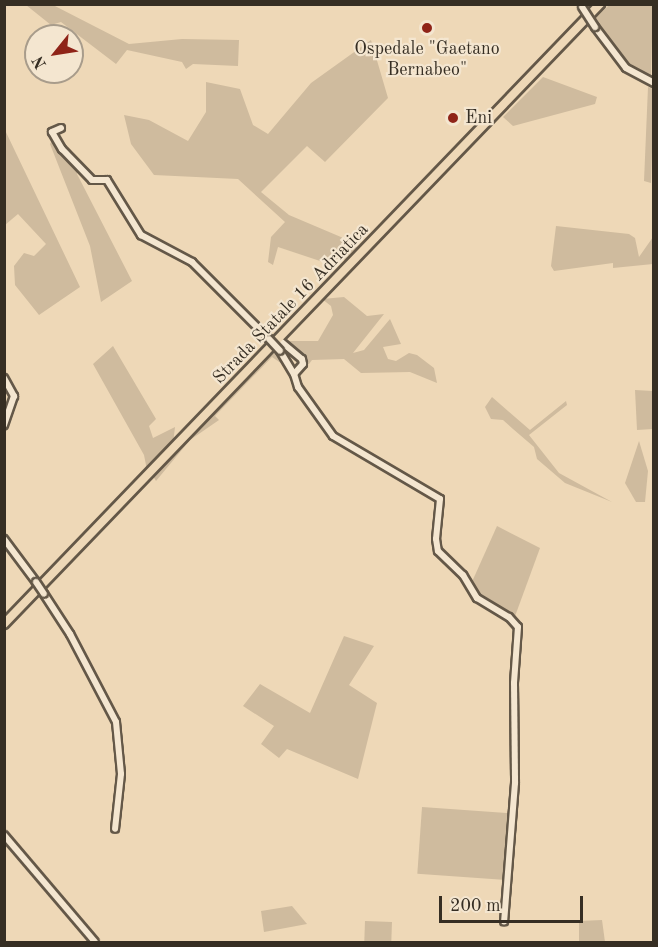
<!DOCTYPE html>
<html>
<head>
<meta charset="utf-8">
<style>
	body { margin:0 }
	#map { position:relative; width:658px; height:947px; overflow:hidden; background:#eed8b7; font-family:"Old Standard TT",serif }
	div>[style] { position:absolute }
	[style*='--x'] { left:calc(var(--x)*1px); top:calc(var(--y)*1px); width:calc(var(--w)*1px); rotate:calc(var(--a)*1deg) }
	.green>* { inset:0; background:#cfbb9e; transform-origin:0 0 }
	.roads { filter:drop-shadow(2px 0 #645848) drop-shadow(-2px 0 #645848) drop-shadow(0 2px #645848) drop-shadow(0 -2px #645848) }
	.minor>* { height:6px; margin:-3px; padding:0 3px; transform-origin:3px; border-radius:3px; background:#f4e6d0 }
	.major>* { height:8px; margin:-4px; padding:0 4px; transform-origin:4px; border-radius:4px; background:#eed8b7 }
	.bridges { filter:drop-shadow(2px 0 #645848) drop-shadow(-2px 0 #645848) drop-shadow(0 2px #645848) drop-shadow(0 -2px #645848) }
	.minor-bridge>* { height:6px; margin:-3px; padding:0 3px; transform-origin:3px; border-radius:3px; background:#f4e6d0 }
	.dots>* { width:16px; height:16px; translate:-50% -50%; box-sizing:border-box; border:3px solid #f4e6d0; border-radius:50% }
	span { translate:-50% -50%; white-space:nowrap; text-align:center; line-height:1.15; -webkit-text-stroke:4.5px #f4e6d0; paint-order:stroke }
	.poi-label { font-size:18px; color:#362e23 }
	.left { translate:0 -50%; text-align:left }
	.street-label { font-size:18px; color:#362e23 }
	.frame { position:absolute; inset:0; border:6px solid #362e23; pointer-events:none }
	.north { position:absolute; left:24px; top:24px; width:60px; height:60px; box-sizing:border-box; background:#f4e6d0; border:2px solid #a89c8b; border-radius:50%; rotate:240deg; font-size:16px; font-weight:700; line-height:24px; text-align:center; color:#362e23 }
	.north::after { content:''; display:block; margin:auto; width:21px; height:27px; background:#8f2418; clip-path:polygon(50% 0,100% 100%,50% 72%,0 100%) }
	.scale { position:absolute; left:439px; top:896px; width:144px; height:27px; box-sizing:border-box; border:3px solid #362e23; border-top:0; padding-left:8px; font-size:18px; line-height:21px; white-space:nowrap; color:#362e23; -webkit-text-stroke:4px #f4e6d0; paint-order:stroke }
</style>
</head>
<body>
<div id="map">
	<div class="green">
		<div style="clip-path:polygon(26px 5px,53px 5px,129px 44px,182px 39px,239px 40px,238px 66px,193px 64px,186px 69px,182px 62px,127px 50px,116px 64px,61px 22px,51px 25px)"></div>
		<div style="clip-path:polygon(609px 5px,653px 5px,651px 75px,644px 75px,617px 53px,594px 20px)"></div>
		<div style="clip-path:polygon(371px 40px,388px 98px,325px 162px,307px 146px,261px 192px,289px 215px,348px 240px,359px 249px,348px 262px,343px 259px,323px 262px,278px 247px,273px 265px,268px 262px,271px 237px,285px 222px,238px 179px,154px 175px,131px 144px,124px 115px,149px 120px,188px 141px,206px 112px,206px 82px,240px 89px,253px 125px,268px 134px,311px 83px)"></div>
		<div style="clip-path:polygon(543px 77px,597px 97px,595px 104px,513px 126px,503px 117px)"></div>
		<div style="clip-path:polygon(648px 87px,654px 89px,651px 183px,644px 181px)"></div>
		<div style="clip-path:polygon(4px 128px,80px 287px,39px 315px,15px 285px,14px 266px,24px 253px,34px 256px,46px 244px,18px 214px,5px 225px)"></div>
		<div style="clip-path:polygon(53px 139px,77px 168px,77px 174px,132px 281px,101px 302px,90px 246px,50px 144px)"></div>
		<div style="clip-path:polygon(556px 226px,629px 234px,635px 238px,639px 257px,653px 237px,653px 264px,613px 268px,613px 263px,554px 271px,551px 266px)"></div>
		<div style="clip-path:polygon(344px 297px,367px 316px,384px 314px,353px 353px,364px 350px,390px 319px,401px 344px,383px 347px,388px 359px,396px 361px,409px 353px,417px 355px,434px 368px,437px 383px,410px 372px,361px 373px,344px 359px,312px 360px,309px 364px,285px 341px,318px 341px,333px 315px,331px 306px,322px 299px)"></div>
		<div style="clip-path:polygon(113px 346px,156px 419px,149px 426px,153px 438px,175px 427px,173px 444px,147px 470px,144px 455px,93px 364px)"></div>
		<div style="clip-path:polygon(274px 348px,288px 368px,272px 357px,215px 416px,219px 420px,190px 440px,156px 481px,153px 476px)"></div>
		<div style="clip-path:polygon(635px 390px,653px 391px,653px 429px,637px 430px)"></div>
		<div style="clip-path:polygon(492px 397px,530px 430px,566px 401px,567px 405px,529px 435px,559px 473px,612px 502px,565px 483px,537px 459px,534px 447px,513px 429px,503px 420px,491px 419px,485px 407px)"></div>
		<div style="clip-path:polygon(639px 441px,648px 471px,645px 502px,636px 502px,625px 483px)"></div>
		<div style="clip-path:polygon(497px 526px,540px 548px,514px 619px,479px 598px,471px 584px)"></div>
		<div style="clip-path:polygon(344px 636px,374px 646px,349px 685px,377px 703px,358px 779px,287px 749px,279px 758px,261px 744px,274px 726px,243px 706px,260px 684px,310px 713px)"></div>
		<div style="left:422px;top:807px;width:89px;height:67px;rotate:4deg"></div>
		<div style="clip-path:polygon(292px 906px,307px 924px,264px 932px,261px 911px)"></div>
		<div style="clip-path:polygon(602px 920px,605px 942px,579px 942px,579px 921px)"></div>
		<div style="left:365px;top:921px;width:27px;height:21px;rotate:2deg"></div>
	</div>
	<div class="roads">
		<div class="minor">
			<div style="--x:595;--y:27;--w:51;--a:52.9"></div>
			<div style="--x:626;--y:68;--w:32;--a:28"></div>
			<div style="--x:61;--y:128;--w:10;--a:156"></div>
			<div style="--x:52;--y:132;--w:20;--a:60"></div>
			<div style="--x:62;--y:149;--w:43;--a:45.9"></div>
			<div style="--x:92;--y:180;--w:15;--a:0"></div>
			<div style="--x:107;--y:180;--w:65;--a:58.3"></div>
			<div style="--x:141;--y:235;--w:58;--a:27.9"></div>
			<div style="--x:192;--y:262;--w:109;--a:45"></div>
			<div style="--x:278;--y:339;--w:31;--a:40"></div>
			<div style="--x:302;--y:359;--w:5;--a:79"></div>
			<div style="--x:303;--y:364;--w:13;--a:132"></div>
			<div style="--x:294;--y:374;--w:14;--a:73"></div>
			<div style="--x:298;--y:387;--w:60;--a:54.5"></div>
			<div style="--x:333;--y:436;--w:124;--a:30.5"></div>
			<div style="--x:440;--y:499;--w:40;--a:95.7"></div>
			<div style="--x:436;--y:539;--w:12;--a:81"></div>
			<div style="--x:438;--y:551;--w:35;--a:44"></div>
			<div style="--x:463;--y:575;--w:27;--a:59"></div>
			<div style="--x:477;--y:598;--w:37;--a:31"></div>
			<div style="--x:509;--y:617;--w:13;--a:48"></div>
			<div style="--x:518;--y:627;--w:56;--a:94.1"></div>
			<div style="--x:514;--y:683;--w:100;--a:89.4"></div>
			<div style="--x:515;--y:783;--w:139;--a:94.5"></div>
			<div style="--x:280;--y:351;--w:27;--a:59"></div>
			<div style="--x:4;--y:378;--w:21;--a:61"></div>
			<div style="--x:14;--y:396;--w:31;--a:109"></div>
			<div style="--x:4;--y:539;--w:54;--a:53.3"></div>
			<div style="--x:44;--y:594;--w:48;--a:57"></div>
			<div style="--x:70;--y:634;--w:99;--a:62.4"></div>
			<div style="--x:116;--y:722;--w:52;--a:84.5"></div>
			<div style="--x:121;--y:774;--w:55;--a:96.2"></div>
			<div style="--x:4;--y:835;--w:140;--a:49.6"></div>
		</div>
		<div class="major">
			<div style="--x:4;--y:624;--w:860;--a:-46.13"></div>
		</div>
	</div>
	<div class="bridges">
		<div class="minor-bridge">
			<div style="--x:582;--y:7;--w:24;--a:57"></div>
			<div style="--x:269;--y:339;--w:16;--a:47"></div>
			<div style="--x:36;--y:582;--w:14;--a:56"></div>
		</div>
	</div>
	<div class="dots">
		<div style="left:427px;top:28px;background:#8f2418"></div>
		<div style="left:453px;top:118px;background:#8f2418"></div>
	</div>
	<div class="poi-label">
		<span style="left:427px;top:60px">Ospedale "Gaetano<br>Bernabeo"</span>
		<span class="left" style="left:465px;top:118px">Eni</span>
	</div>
	<div class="street-label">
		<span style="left:291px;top:304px;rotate:-46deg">Strada Statale 16 Adriatica</span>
	</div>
	<div class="frame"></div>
	<div class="north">N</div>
	<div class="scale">200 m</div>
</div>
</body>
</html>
